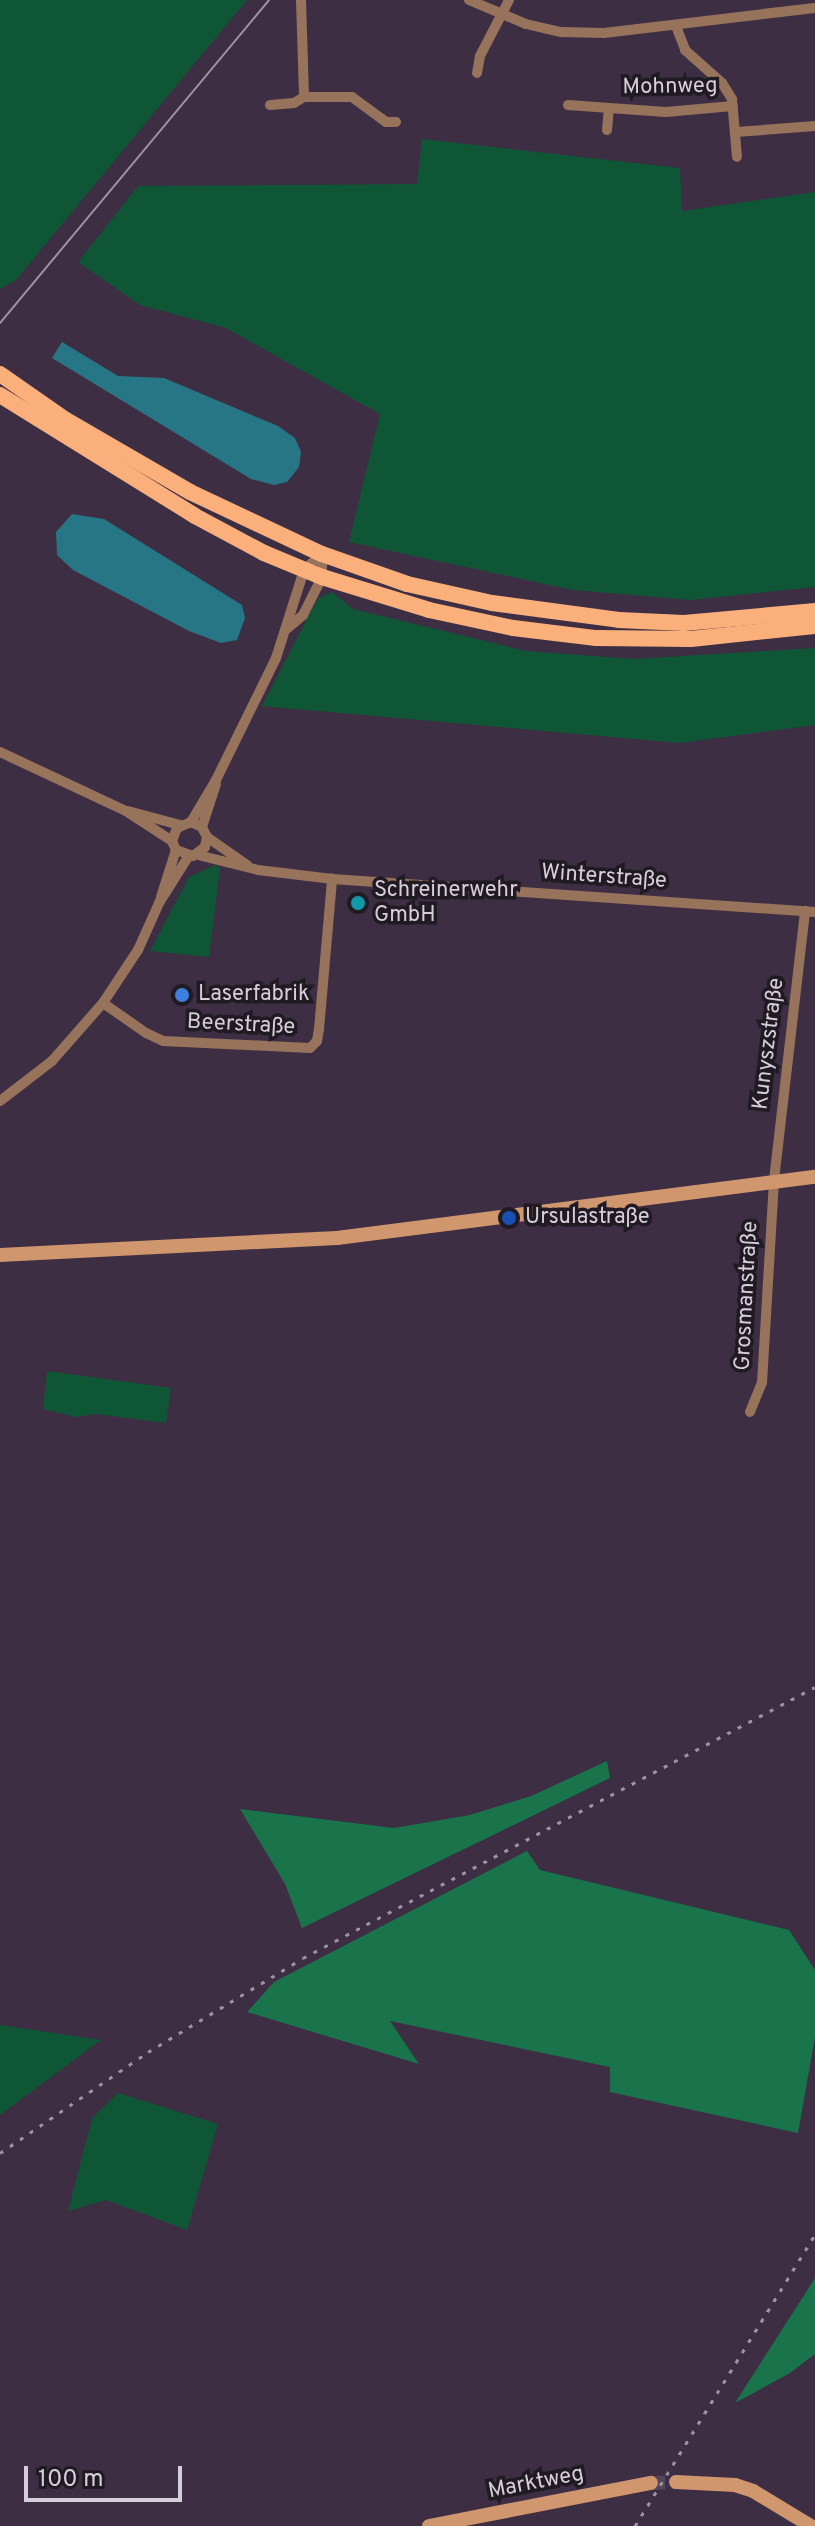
<!DOCTYPE html>
<html>
<head>
<meta charset="utf-8">
<style>
	body { margin:0 }
	#map { position:relative; width:815px; height:2526px; overflow:hidden; background:#3d2e44; font-family:Overpass,sans-serif }
	div>[style] { position:absolute }
	[style*='--x'] { left:calc(var(--x)*1px); top:calc(var(--y)*1px); width:calc(var(--w)*1px); rotate:calc(var(--a)*1deg) }
	.green>* { inset:0; background:#0f5637 }
	.forest>* { inset:0; background:#19734b }
	.water>* { inset:0; background:#277685 }
	.secondary-tunnel>* { height:14px; margin-top:-7px; transform-origin:0; background:repeating-linear-gradient(90deg,#54465b 0 14px,transparent 0 21px) }
	.street>* { height:10px; margin:-5px; padding:0 5px; transform-origin:5px; border-radius:5px; background:#98735b }
	.secondary>* { height:14px; margin:-7px; padding:0 7px; transform-origin:7px; border-radius:7px; background:#d0966e }
	.primary>* { height:16px; margin:-8px; padding:0 8px; transform-origin:8px; border-radius:8px; background:#fbb07c }
	.tram>* { height:2px; margin:-1px; padding:0 1px; transform-origin:1px; border-radius:1px; background:#9e92a3 }
	.rail>* { height:3px; margin-top:-1.5px; transform-origin:0; background:repeating-linear-gradient(90deg,#9e92a3 0 4px,transparent 0 12px) }
	.dots>* { width:22px; height:22px; translate:-50% -50%; box-sizing:border-box; border:4px solid #201a23; border-radius:50% }
	span { translate:-50% -50%; white-space:nowrap; text-align:center; line-height:1.15; -webkit-text-stroke:7px #201a23; paint-order:stroke }
	.street-label { font-size:22px; color:#d7cedc }
	.poi-label { font-size:22px; color:#d7cedc }
	.left { translate:0 -50%; text-align:left }
	.scale { position:absolute; left:24px; top:2466px; width:158px; height:36px; box-sizing:border-box; border:4px solid #d7cedc; border-top:0; padding-left:10px; font-size:24px; line-height:28px; white-space:nowrap; color:#d7cedc; -webkit-text-stroke:6px #201a23; paint-order:stroke }
</style>
</head>
<body>
<div id="map">
	<div class="green">
		<div style="clip-path:polygon(0 0,247px 0,16px 280px,0 289px)"></div>
		<div style="clip-path:polygon(422px 139px,680px 168px,682px 211px,815px 192px,815px 587px,691px 600px,573px 590px,349px 542px,380px 414px,226px 328px,140px 305px,78px 262px,138px 186px,417px 184px)"></div>
		<div style="clip-path:polygon(332px 592px,353px 609px,526px 651px,634px 659px,815px 648px,815px 725px,679px 743px,262px 706px,311px 611px,319px 598px)"></div>
		<div style="clip-path:polygon(215px 865px,220px 868px,209px 957px,150px 951px,189px 877px)"></div>
		<div style="clip-path:polygon(47px 1371px,171px 1388px,166px 1423px,96px 1414px,76px 1417px,43px 1409px)"></div>
		<div style="clip-path:polygon(0 2025px,101px 2040px,0 2115px)"></div>
		<div style="clip-path:polygon(118px 2093px,218px 2124px,187px 2230px,106px 2200px,68px 2211px,92px 2118px)"></div>
	</div>
	<div class="forest">
		<div style="clip-path:polygon(607px 1761px,610px 1778px,302px 1928px,285px 1884px,240px 1809px,394px 1828px,470px 1815px,531px 1796px)"></div>
		<div style="clip-path:polygon(527px 1851px,540px 1870px,789px 1930px,815px 1970px,815px 2037px,798px 2133px,610px 2092px,610px 2067px,390px 2021px,419px 2064px,247px 2012px,274px 1982px)"></div>
		<div style="clip-path:polygon(815px 2278px,815px 2354px,790px 2373px,735px 2403px)"></div>
	</div>
	<div class="water">
		<div style="clip-path:polygon(62px 342px,118px 376px,164px 378px,278px 426px,295px 438px,301px 452px,299px 467px,287px 482px,274px 485px,251px 479px,52px 358px)"></div>
		<div style="clip-path:polygon(72px 514px,104px 519px,242px 605px,245px 618px,237px 640px,221px 643px,189px 631px,73px 570px,57px 555px,56px 532px)"></div>
	</div>
	<div class="secondary-tunnel">
		<div style="--x:651;--y:2483;--w:25;--a:-2"></div>
	</div>
	<div class="street">
		<div style="--x:301;--y:0;--w:97;--a:88.2"></div>
		<div style="--x:469;--y:0;--w:62;--a:22.8"></div>
		<div style="--x:526;--y:24;--w:37;--a:13"></div>
		<div style="--x:562;--y:32;--w:42;--a:1.4"></div>
		<div style="--x:604;--y:33;--w:212;--a:-6.8"></div>
		<div style="--x:676;--y:26;--w:26;--a:69"></div>
		<div style="--x:685;--y:50;--w:50;--a:41.7"></div>
		<div style="--x:722;--y:83;--w:19;--a:58"></div>
		<div style="--x:732;--y:99;--w:58;--a:85.1"></div>
		<div style="--x:477;--y:73;--w:17;--a:-80"></div>
		<div style="--x:480;--y:56;--w:63;--a:-62.6"></div>
		<div style="--x:270;--y:105;--w:24;--a:-5"></div>
		<div style="--x:294;--y:103;--w:12;--a:-31"></div>
		<div style="--x:304;--y:97;--w:48;--a:0"></div>
		<div style="--x:352;--y:97;--w:42;--a:36.3"></div>
		<div style="--x:386;--y:122;--w:10;--a:0"></div>
		<div style="--x:568;--y:105;--w:98;--a:4.1"></div>
		<div style="--x:666;--y:112;--w:67;--a:-5.1"></div>
		<div style="--x:607;--y:130;--w:21;--a:-85"></div>
		<div style="--x:736;--y:132;--w:79;--a:-4.3"></div>
		<div style="--x:288;--y:628;--w:20;--a:-41"></div>
		<div style="--x:303;--y:615;--w:42;--a:-63.4"></div>
		<div style="--x:322;--y:577;--w:23;--a:-90"></div>
		<div style="--x:0;--y:752;--w:139;--a:25.1"></div>
		<div style="--x:126;--y:811;--w:55;--a:33.1"></div>
		<div style="--x:128;--y:811;--w:54;--a:15.1"></div>
		<div style="--x:191;--y:822;--w:49;--a:-59.2"></div>
		<div style="--x:216;--y:780;--w:136;--a:-63.8"></div>
		<div style="--x:276;--y:658;--w:92;--a:-72.3"></div>
		<div style="--x:304;--y:570;--w:24;--a:-42"></div>
		<div style="--x:202;--y:827;--w:12;--a:-156"></div>
		<div style="--x:191;--y:822;--w:15;--a:157"></div>
		<div style="--x:177;--y:828;--w:14;--a:111"></div>
		<div style="--x:172;--y:841;--w:10;--a:66"></div>
		<div style="--x:176;--y:850;--w:18;--a:19"></div>
		<div style="--x:193;--y:856;--w:15;--a:-37"></div>
		<div style="--x:205;--y:847;--w:10;--a:-79"></div>
		<div style="--x:207;--y:837;--w:11;--a:-117"></div>
		<div style="--x:202;--y:827;--w:45;--a:-72"></div>
		<div style="--x:207;--y:837;--w:49;--a:35"></div>
		<div style="--x:198;--y:855;--w:62;--a:14"></div>
		<div style="--x:258;--y:870;--w:75;--a:6.9"></div>
		<div style="--x:332;--y:879;--w:484;--a:3.9"></div>
		<div style="--x:161;--y:897;--w:49;--a:-72.3"></div>
		<div style="--x:103;--y:1003;--w:52;--a:34.9"></div>
		<div style="--x:146;--y:1033;--w:19;--a:25"></div>
		<div style="--x:163;--y:1041;--w:147;--a:2.7"></div>
		<div style="--x:310;--y:1048;--w:10;--a:-45"></div>
		<div style="--x:317;--y:1041;--w:12;--a:-81"></div>
		<div style="--x:319;--y:1029;--w:151;--a:-85"></div>
		<div style="--x:0;--y:1101;--w:66;--a:-37.6"></div>
		<div style="--x:52;--y:1061;--w:77;--a:-48.7"></div>
		<div style="--x:103;--y:1003;--w:64;--a:-56.6"></div>
		<div style="--x:138;--y:950;--w:51;--a:-65.9"></div>
		<div style="--x:159;--y:903;--w:54;--a:-57.8"></div>
		<div style="--x:750;--y:1412;--w:31;--a:-68"></div>
		<div style="--x:762;--y:1383;--w:203;--a:-86.6"></div>
		<div style="--x:774;--y:1180;--w:271;--a:-83.4"></div>
	</div>
	<div class="secondary">
		<div style="--x:0;--y:1255;--w:337;--a:-2.9"></div>
		<div style="--x:337;--y:1238;--w:482;--a:-7.3"></div>
		<div style="--x:676;--y:2482;--w:59;--a:2.9"></div>
		<div style="--x:735;--y:2485;--w:19;--a:18"></div>
		<div style="--x:753;--y:2491;--w:68;--a:31.1"></div>
		<div style="--x:429;--y:2526;--w:226;--a:-11"></div>
	</div>
	<div class="primary">
		<div style="--x:0;--y:374;--w:80;--a:34.9"></div>
		<div style="--x:66;--y:420;--w:143;--a:30.1"></div>
		<div style="--x:190;--y:492;--w:146;--a:25.2"></div>
		<div style="--x:322;--y:554;--w:90;--a:19.4"></div>
		<div style="--x:407;--y:584;--w:87;--a:12.6"></div>
		<div style="--x:492;--y:603;--w:128;--a:7.6"></div>
		<div style="--x:619;--y:620;--w:65;--a:2.6"></div>
		<div style="--x:684;--y:623;--w:132;--a:-5.2"></div>
		<div style="--x:0;--y:395;--w:229;--a:31.8"></div>
		<div style="--x:195;--y:516;--w:78;--a:28.2"></div>
		<div style="--x:264;--y:553;--w:63;--a:22.5"></div>
		<div style="--x:322;--y:577;--w:112;--a:17.1"></div>
		<div style="--x:429;--y:610;--w:86;--a:12.1"></div>
		<div style="--x:513;--y:628;--w:84;--a:6.9"></div>
		<div style="--x:596;--y:638;--w:95;--a:0.6"></div>
		<div style="--x:691;--y:639;--w:125;--a:-6"></div>
	</div>
	<div class="tram">
		<div style="--x:0;--y:323;--w:420;--a:-50.2"></div>
	</div>
	<div class="rail">
		<div style="--x:0;--y:2153;--w:179;--a:-34.3"></div>
		<div style="--x:148;--y:2052;--w:181;--a:-31.2"></div>
		<div style="--x:303;--y:1958;--w:579;--a:-27.89"></div>
		<div style="--x:635;--y:2526;--w:342;--a:-58.3"></div>
	</div>
	<div class="dots">
		<div style="left:358px;top:903px;background:#0f9aa8"></div>
		<div style="left:182px;top:995px;background:#3f7fe0"></div>
		<div style="left:509px;top:1218px;background:#1a4fb4"></div>
	</div>
	<div class="street-label">
		<span style="left:670px;top:87px;rotate:-1deg">Mohnweg</span>
		<span style="left:604px;top:877px;rotate:4deg">Winterstraße</span>
		<span style="left:241px;top:1025px;rotate:3deg">Beerstraße</span>
		<span style="left:769px;top:1044px;rotate:-83deg">Kunyszstraße</span>
		<span style="left:747px;top:1296px;rotate:-87deg">Grosmanstraße</span>
		<span style="left:536px;top:2483px;rotate:-11deg">Marktweg</span>
	</div>
	<div class="poi-label">
		<span class="left" style="left:374px;top:903px">Schreinerwehr<br>GmbH</span>
		<span class="left" style="left:198px;top:995px">Laserfabrik</span>
		<span class="left" style="left:525px;top:1218px">Ursulastraße</span>
	</div>
	<div class="scale">100 m</div>
</div>
</body>
</html>
